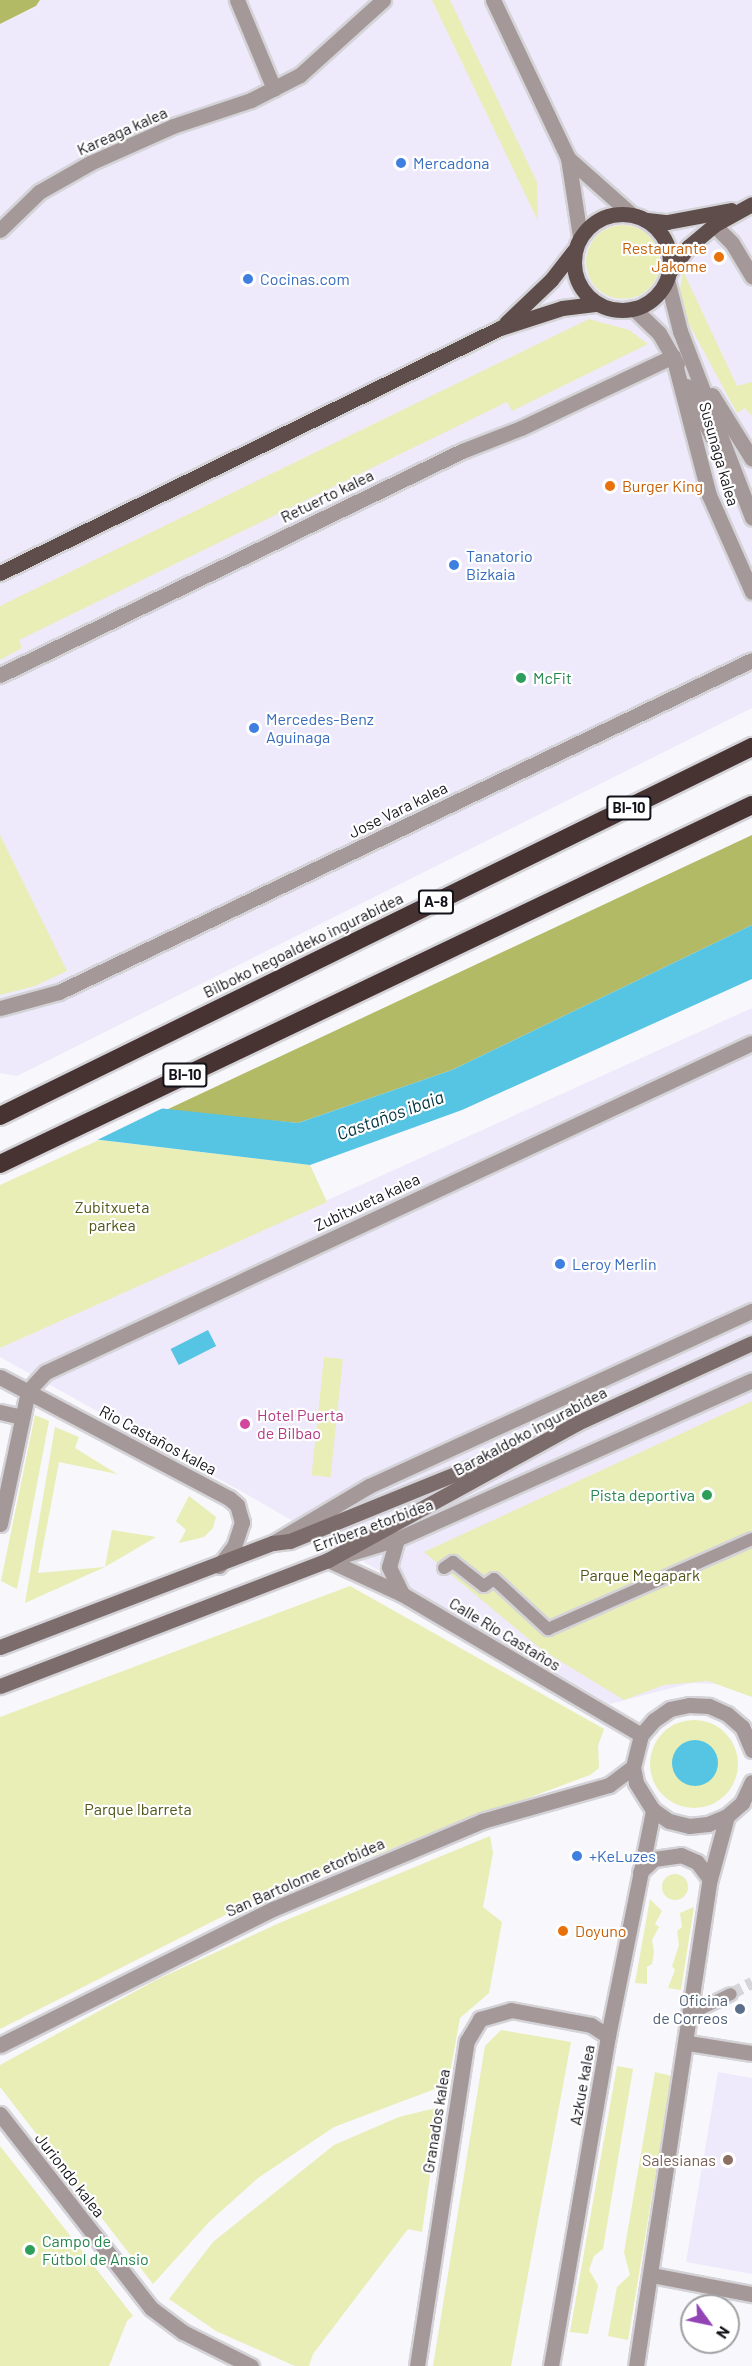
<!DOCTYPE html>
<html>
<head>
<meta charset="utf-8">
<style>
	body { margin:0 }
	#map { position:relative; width:752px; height:2366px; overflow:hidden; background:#f8f7fc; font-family:Barlow,sans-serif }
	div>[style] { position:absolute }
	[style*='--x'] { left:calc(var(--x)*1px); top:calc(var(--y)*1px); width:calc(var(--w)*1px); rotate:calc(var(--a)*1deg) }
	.built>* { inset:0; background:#eeeafc }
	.green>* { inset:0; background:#e8eeb5; transform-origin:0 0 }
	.round { border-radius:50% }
	.forest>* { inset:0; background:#b2ba65 }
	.water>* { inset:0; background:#56c4e3; transform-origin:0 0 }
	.pier>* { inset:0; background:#f8f7fc }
	.pedestrian-tunnel>* { height:12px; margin-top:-6px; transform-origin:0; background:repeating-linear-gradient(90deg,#d6d5da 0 12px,transparent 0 18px) }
	.roads { filter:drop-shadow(2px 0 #d4d3d8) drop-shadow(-2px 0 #d4d3d8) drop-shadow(0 2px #d4d3d8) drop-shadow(0 -2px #d4d3d8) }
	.pedestrian>* { height:12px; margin:-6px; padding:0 6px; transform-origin:6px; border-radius:6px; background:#a49998 }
	.minor>* { height:15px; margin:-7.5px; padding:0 7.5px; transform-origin:7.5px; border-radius:7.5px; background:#a49998 }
	.tertiary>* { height:15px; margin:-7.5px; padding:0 7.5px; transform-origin:7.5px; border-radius:7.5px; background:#a49998 }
	.secondary>* { height:15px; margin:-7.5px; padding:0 7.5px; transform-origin:7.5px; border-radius:7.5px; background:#7c6c6b }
	.primary>* { height:15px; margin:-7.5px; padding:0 7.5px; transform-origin:7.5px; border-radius:7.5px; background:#5f4d4b }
	.primary>.ring { margin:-7.5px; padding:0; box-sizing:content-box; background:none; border:15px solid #5f4d4b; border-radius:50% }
	.motorway>* { height:18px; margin:-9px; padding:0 9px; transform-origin:9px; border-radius:9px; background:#473331 }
	.dots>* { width:16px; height:16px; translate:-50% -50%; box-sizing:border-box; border:3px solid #fff; border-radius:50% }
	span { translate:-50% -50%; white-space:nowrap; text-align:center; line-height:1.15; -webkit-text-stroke:4.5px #fff; paint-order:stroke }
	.shield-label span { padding:2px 4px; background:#fff; border:2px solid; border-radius:4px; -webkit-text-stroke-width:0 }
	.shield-label { font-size:15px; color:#15131a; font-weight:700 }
	.street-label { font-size:16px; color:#15131a }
	.shop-label { font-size:16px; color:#366cbe }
	.left { translate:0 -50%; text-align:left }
	.food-label { font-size:16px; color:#c56008 }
	.right { translate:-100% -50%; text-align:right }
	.leisure-label { font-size:16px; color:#27864d }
	.park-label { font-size:16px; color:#525618 }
	.hotel-label { font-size:16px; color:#b23c85 }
	.service-label { font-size:16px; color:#4e5e75 }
	.education-label { font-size:16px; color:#785e54 }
	.water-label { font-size:18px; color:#003340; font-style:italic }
	.north { position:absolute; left:680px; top:2294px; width:60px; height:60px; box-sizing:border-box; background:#fff; border:2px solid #a1a1a3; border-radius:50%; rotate:123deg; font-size:16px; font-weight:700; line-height:24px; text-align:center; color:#15131a }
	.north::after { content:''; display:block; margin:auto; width:21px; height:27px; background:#9244b4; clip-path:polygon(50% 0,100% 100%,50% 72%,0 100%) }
</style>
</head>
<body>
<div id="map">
	<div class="built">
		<div style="clip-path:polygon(40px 0,752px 0,752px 708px,17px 1076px,0 1073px,0 24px,36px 7px)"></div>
		<div style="clip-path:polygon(752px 1008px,752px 1685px,691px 1683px,610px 1704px,246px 1494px,0 1357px,0 1348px)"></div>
		<div style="clip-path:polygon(718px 2072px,752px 2078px,752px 2274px,686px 2262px)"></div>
	</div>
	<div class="green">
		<div style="clip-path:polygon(432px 0,450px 0,537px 182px,538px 221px)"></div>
		<div class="round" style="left:586px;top:225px;width:74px;height:74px"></div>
		<div style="clip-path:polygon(683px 271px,737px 386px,752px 382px,752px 416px,745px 408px,737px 413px,690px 326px,678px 300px)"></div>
		<div style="clip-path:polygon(589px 319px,629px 330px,648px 344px,512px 411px,507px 402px,19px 640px,22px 648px,0 660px,0 606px)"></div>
		<div style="clip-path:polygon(0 835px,67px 971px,35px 986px,0 995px)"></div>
		<div style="clip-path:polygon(99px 1140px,310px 1165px,327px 1202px,0 1348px,0 1185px)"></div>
		<div style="left:324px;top:1357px;width:19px;height:119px;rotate:6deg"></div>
		<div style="clip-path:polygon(752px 1401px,752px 1697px,708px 1681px,664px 1685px,624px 1700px,542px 1650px,424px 1552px)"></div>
		<div style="clip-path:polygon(35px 1415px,49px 1421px,17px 1589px,1px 1581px)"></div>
		<div style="clip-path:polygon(55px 1427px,79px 1437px,75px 1448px,117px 1474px,59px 1462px,38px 1573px,105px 1567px,112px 1530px,156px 1537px,105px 1567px,25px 1603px)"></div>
		<div style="clip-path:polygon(189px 1496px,216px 1517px,213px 1528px,204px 1537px,179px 1543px,186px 1530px,176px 1521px)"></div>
		<div style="clip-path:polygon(350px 1586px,604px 1729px,598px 1746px,599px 1768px,590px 1775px,259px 1898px,0 2029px,0 1717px)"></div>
		<div class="round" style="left:650px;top:1720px;width:88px;height:88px"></div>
		<div style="clip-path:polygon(490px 1836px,493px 1853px,483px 1907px,502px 1922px,489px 1993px,460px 2018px,448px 2084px,334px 2127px,258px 2178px,209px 2222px,153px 2284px,0 2087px,0 2065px,156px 1980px,277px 1924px)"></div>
		<div class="round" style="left:662px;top:1874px;width:26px;height:26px"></div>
		<div style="clip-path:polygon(650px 1899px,662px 1911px,655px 1924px,659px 1927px,652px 1940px,654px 1952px,652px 1964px,647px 1967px,647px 1984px,635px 1983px)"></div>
		<div style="clip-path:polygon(694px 1907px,681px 1990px,668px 1988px,675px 1970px,672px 1966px,679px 1945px,677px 1931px,682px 1927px,680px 1913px)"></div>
		<div style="clip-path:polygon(501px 2030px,571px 2042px,511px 2366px,433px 2366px,485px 2046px)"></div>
		<div style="clip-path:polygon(617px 2066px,633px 2069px,603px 2249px,594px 2256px,589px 2270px,598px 2285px,588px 2334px,570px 2332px)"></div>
		<div style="clip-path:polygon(655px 2072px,672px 2076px,628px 2340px,608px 2336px,617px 2287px,630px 2275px,624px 2252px)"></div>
		<div style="clip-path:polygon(440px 2107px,422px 2232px,408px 2229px,313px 2354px,309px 2366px,295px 2366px,216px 2331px,169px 2299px,213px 2242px,334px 2145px,399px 2117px)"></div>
		<div style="clip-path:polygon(0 2146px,133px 2316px,127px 2321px,109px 2366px,0 2366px)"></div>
	</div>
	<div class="forest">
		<div style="clip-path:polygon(0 0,40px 0,36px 6px,0 24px)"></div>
		<div style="clip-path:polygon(752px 835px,752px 925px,452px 1070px,298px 1123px,164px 1111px)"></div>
	</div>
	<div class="water">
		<div style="clip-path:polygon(752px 925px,752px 979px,462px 1110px,310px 1165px,0 1128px,0 1091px,298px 1123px,452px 1070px)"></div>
		<div style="left:208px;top:1330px;width:18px;height:42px;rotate:63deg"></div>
		<div class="round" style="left:672px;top:1740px;width:46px;height:46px"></div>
	</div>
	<div class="pier">
		<div style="clip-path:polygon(5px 1088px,163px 1108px,93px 1142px,0 1131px,0 1091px)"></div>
	</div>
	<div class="pedestrian-tunnel">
		<div style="--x:731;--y:1994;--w:24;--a:-28"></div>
	</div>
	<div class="roads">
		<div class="pedestrian">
			<div style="--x:444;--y:1568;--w:11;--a:-34"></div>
			<div style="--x:453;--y:1562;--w:39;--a:38"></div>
			<div style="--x:484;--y:1586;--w:12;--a:-35"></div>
			<div style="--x:494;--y:1579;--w:74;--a:42.8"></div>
			<div style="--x:548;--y:1629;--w:223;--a:-23.8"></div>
			<div style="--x:692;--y:2013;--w:43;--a:-26"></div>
		</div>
		<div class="minor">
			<div style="--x:237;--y:0;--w:96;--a:67.4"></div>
			<div style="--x:493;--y:0;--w:175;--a:64.6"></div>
			<div style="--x:568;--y:158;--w:79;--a:81.3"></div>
			<div style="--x:568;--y:158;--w:84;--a:41.6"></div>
			<div style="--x:714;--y:225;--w:25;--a:45"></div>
			<div style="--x:732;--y:243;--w:39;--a:59"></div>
			<div style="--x:0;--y:230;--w:54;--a:-44.3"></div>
			<div style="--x:39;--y:192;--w:59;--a:-29.6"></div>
			<div style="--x:90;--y:163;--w:91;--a:-24"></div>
			<div style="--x:173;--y:126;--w:82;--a:-18.4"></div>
			<div style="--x:251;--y:100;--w:55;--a:-27"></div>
			<div style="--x:300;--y:75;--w:112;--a:-42.1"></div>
			<div style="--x:667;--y:279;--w:54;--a:76"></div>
			<div style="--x:680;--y:331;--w:200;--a:68.9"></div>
			<div style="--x:633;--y:308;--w:36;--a:44"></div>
			<div style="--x:659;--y:333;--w:36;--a:60"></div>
			<div style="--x:687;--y:386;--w:57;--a:63.9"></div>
			<div style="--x:712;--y:395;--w:75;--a:58"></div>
			<div style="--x:0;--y:675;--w:513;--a:-25.87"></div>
			<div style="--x:462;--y:451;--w:63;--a:-21.3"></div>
			<div style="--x:521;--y:428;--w:168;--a:-25.3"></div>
			<div style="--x:673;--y:356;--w:144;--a:75.5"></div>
			<div style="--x:709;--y:495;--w:106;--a:66.1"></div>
			<div style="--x:0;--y:1008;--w:61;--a:-15.2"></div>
			<div style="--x:59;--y:992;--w:768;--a:-25.6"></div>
			<div style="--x:0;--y:1377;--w:259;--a:27.9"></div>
			<div style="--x:229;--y:1498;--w:11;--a:41"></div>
			<div style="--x:237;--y:1505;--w:18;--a:74"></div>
			<div style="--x:242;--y:1522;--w:25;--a:108"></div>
			<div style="--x:234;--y:1546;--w:25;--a:127"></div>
			<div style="--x:0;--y:1412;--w:23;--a:13"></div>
			<div style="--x:0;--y:1524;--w:136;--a:-78.1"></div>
			<div style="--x:28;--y:1391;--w:26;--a:-47"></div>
			<div style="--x:46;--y:1372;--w:779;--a:-24.99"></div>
			<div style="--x:640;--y:1872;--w:19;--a:-43"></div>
			<div style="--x:654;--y:1859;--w:27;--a:-8"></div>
			<div style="--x:681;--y:1855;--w:17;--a:24"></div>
			<div style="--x:697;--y:1862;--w:21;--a:53"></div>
			<div style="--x:688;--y:2043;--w:65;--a:8.9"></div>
			<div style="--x:0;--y:2045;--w:305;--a:-26.5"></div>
			<div style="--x:273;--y:1909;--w:227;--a:-22.8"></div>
			<div style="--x:482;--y:1821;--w:132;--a:-15.8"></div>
			<div style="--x:609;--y:1785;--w:30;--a:-37"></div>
			<div style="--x:0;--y:2114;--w:246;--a:52.1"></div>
			<div style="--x:151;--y:2308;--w:40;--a:37"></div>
			<div style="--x:183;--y:2332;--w:76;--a:26.6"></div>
			<div style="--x:652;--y:2275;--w:102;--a:10.8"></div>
			<div style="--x:417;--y:2366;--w:329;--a:-81.3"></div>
			<div style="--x:467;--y:2041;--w:26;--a:-59"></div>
			<div style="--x:480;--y:2019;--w:32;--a:-16"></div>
			<div style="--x:511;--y:2010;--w:81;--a:10.6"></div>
			<div style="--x:591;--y:2025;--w:20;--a:33"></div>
			<div style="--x:551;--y:2366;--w:335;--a:-80.2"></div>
			<div style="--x:608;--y:2036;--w:230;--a:-78.7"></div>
			<div style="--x:636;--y:2366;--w:493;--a:-81.4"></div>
			<div style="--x:710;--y:1879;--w:65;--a:-74.9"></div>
		</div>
		<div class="tertiary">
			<div style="--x:397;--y:1539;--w:29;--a:106"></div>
			<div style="--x:389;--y:1567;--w:30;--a:64"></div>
			<div style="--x:273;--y:1543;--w:112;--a:-30.7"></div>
			<div style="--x:369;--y:1486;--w:421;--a:-24.6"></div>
			<div style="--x:344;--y:1555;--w:55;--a:-16.8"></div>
			<div style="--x:397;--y:1539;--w:389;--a:-24.1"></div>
			<div style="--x:328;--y:1560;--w:81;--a:24.7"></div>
			<div style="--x:402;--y:1594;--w:277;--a:30.5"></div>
			<div style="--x:752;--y:1750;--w:25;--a:-113"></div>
			<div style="--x:742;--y:1727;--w:20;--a:-139"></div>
			<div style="--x:727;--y:1714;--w:20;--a:-156"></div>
			<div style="--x:709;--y:1706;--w:20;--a:-177"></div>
			<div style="--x:689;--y:1705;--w:19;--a:168"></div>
			<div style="--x:670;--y:1709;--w:19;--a:145"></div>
			<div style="--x:654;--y:1720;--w:20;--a:131"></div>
			<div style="--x:641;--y:1735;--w:33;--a:104"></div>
			<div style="--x:633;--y:1767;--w:16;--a:79"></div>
			<div style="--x:636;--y:1783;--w:32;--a:58"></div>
			<div style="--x:653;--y:1810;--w:19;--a:35"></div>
			<div style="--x:669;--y:1821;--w:21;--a:14"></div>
			<div style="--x:689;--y:1826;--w:19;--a:-6"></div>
			<div style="--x:708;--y:1824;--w:21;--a:-23"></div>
			<div style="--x:727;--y:1816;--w:20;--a:-41"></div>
			<div style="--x:742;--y:1803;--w:23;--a:-65"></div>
		</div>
		<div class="secondary">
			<div style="--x:0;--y:1647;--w:292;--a:-20.9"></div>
			<div style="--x:273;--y:1543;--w:17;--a:-7"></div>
			<div style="--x:290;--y:1541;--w:236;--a:-22.1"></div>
			<div style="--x:0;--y:1686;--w:351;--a:-21"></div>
			<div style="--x:328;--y:1560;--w:284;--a:-28.8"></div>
			<div style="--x:577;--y:1423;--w:192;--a:-24.6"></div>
		</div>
		<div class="primary">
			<div class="ring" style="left:574px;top:214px;width:81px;height:81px"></div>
			<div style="--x:647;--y:220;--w:20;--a:6"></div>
			<div style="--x:667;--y:222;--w:65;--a:-10.6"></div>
			<div style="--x:670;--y:271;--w:30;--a:-53"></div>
			<div style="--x:688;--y:247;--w:34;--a:-40"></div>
			<div style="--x:714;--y:225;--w:43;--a:-28.9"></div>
			<div style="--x:506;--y:323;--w:62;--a:-43.7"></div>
			<div style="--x:551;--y:280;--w:37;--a:-52"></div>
			<div style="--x:0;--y:573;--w:557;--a:-26.1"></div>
			<div style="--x:500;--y:328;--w:65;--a:-17.9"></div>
			<div style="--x:562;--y:308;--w:35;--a:-7"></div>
		</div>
		<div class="motorway">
			<div style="--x:0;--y:1116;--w:838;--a:-26.14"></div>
			<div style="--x:0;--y:1164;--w:833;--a:-25.52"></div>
		</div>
	</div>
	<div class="dots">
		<div style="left:401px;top:163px;background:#3f7fe0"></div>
		<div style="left:719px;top:257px;background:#e8710a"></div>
		<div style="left:248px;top:279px;background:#3f7fe0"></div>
		<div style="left:610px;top:486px;background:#e8710a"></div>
		<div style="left:454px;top:565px;background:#3f7fe0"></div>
		<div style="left:521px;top:678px;background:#2e9e5b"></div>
		<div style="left:254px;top:728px;background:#3f7fe0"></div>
		<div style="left:560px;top:1264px;background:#3f7fe0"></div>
		<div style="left:245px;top:1424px;background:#d1479c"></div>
		<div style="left:707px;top:1495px;background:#2e9e5b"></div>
		<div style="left:577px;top:1856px;background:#3f7fe0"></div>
		<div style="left:563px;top:1931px;background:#e8710a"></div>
		<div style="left:740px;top:2009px;background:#5c6f8a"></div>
		<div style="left:728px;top:2160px;background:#8d6e63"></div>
		<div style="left:30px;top:2250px;background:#2e9e5b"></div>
	</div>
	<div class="shield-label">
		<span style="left:629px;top:808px">BI-10</span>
		<span style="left:436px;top:902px">A-8</span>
		<span style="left:185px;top:1075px">BI-10</span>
	</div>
	<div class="street-label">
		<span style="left:122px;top:131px;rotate:-24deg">Kareaga kalea</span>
		<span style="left:719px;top:454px;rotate:74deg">Susunaga kalea</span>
		<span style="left:327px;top:496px;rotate:-26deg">Retuerto kalea</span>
		<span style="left:398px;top:810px;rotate:-26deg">Jose Vara kalea</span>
		<span style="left:303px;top:945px;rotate:-26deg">Bilboko hegoaldeko ingurabidea</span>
		<span style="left:367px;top:1202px;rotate:-25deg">Zubitxueta kalea</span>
		<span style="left:530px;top:1431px;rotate:-28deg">Barakaldoko ingurabidea</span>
		<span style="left:158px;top:1440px;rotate:28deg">Rio Castaños kalea</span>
		<span style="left:373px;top:1525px;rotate:-20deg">Erribera etorbidea</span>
		<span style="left:505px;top:1634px;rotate:31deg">Calle Río Castaños</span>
		<span style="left:305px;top:1877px;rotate:-24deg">San Bartolome etorbidea</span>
		<span style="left:582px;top:2085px;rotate:-80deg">Azkue kalea</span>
		<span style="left:436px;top:2121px;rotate:-81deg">Granados kalea</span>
		<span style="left:70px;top:2175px;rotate:52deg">Juriondo kalea</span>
	</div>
	<div class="shop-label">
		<span class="left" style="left:413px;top:163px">Mercadona</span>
		<span class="left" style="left:260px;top:279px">Cocinas.com</span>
		<span class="left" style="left:466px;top:565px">Tanatorio<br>Bizkaia</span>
		<span class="left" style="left:266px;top:728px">Mercedes-Benz<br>Aguinaga</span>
		<span class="left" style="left:572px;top:1264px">Leroy Merlin</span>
		<span class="left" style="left:589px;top:1856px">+KeLuzes</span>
	</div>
	<div class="food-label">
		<span class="right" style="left:707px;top:257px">Restaurante<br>Jakome</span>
		<span class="left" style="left:622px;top:486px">Burger King</span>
		<span class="left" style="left:575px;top:1931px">Doyuno</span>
	</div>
	<div class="leisure-label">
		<span class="left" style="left:533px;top:678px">McFit</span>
		<span class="right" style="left:695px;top:1495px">Pista deportiva</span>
		<span class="left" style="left:42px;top:2250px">Campo de<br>Fútbol de Ansio</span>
	</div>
	<div class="park-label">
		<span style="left:112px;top:1216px">Zubitxueta<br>parkea</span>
		<span style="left:640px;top:1575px">Parque Megapark</span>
		<span style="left:138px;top:1809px">Parque Ibarreta</span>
	</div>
	<div class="hotel-label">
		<span class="left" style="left:257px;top:1424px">Hotel Puerta<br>de Bilbao</span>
	</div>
	<div class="service-label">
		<span class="right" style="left:728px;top:2009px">Oficina<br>de Correos</span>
	</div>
	<div class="education-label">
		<span class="right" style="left:716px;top:2160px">Salesianas</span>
	</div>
	<div class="water-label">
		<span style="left:390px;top:1115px;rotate:-20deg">Castaños ibaia</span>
	</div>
	<div class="north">N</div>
</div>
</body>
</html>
